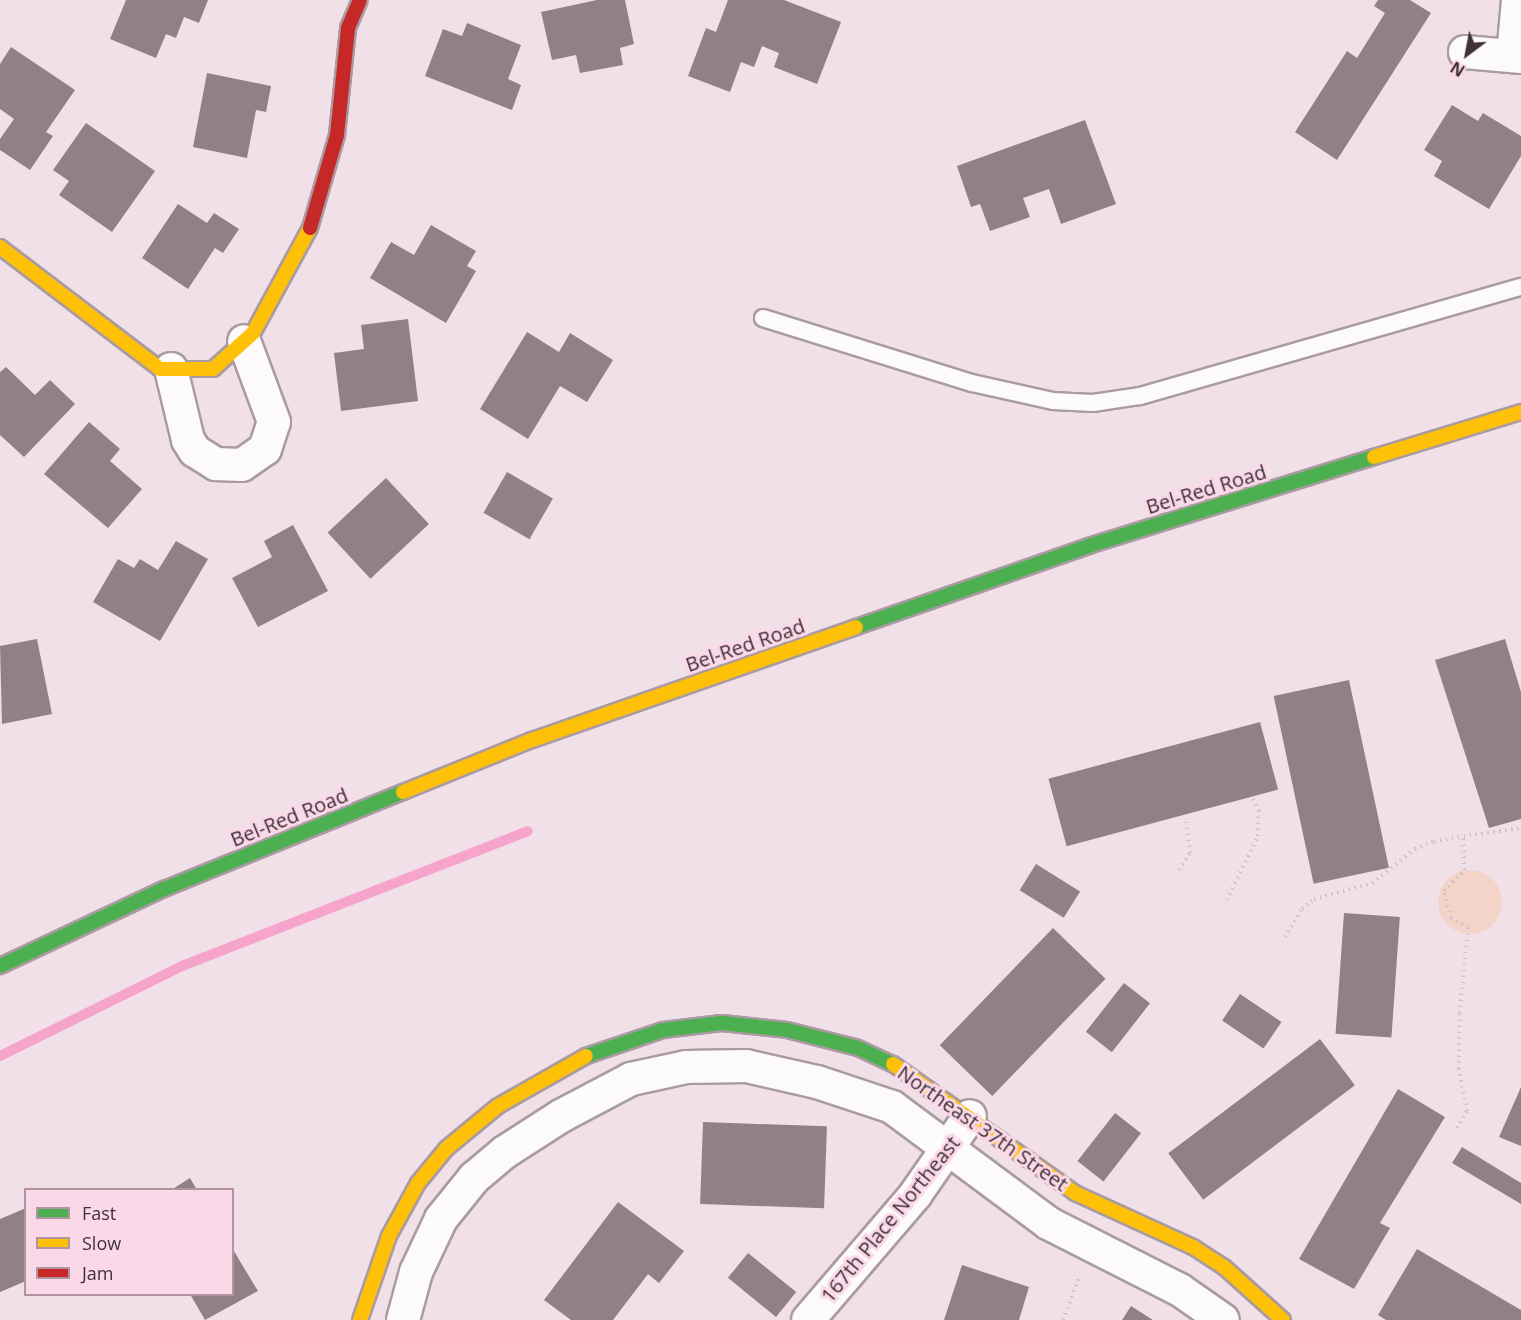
<!DOCTYPE html>
<html>
<head>
<meta charset="utf-8">
<style>
	body { margin:0 }
	#map { position:relative; width:1521px; height:1320px; overflow:hidden; background:#f2e0e8; font-family:"Open Sans",sans-serif }
	div>[style] { position:absolute }
	[style*='--x'] { left:calc(var(--x)*1px); top:calc(var(--y)*1px); width:calc(var(--w)*1px); rotate:calc(var(--a)*1deg) }
	.green>* { inset:0; background:#f4d3c9 }
	.round { border-radius:50% }
	.stream>* { height:10px; margin:-5px; padding:0 5px; transform-origin:5px; border-radius:5px; background:#f6a4cc }
	.building>* { inset:0; background:#908186; transform-origin:0 0 }
	.path>* { height:4px; margin-top:-2px; transform-origin:0; background:repeating-linear-gradient(90deg,#ccc4c7 0 1.5px,transparent 0 6px) }
	.roads { filter:drop-shadow(2px 0 #aa9ba2) drop-shadow(-2px 0 #aa9ba2) drop-shadow(0 2px #aa9ba2) drop-shadow(0 -2px #aa9ba2) }
	.lane>* { height:16px; margin:-8px; padding:0 8px; transform-origin:8px; border-radius:8px; background:#fdfafc }
	.street>* { height:32px; margin:-16px; padding:0 16px; transform-origin:16px; border-radius:16px; background:#fdfafc }
	.fast>* { height:14px; margin:-7px; padding:0 7px; transform-origin:7px; border-radius:7px; background:#4caf50 }
	.slow>* { height:14px; margin:-7px; padding:0 7px; transform-origin:7px; border-radius:7px; background:#ffc107 }
	.jam>* { height:14px; margin:-7px; padding:0 7px; transform-origin:7px; border-radius:7px; background:#c62828 }
	span { translate:-50% -50%; white-space:nowrap; text-align:center; line-height:1.15; -webkit-text-stroke:6px #fad8e7; paint-order:stroke }
	.street-label { font-size:20px; color:#403037 }
	.legend { position:absolute; left:24px; top:1188px; width:210px; height:108px; box-sizing:border-box; background:#fad8e7; border:2px solid #b095a1; margin:0; padding:8px 10px; list-style:none; font-size:18px; color:#403037 }
	.legend li { display:flex; align-items:center; gap:12px; height:30px }
	.legend b { width:30px; border:2px solid #b095a1 }
	.north { position:absolute; left:1437px; top:24px; width:60px; height:60px; -webkit-text-stroke:4px #fad8e7; paint-order:stroke; rotate:212deg; font-size:16px; font-weight:700; line-height:24px; text-align:center; color:#403037 }
	.north::after { content:''; display:block; margin:auto; width:21px; height:27px; background:#403037; clip-path:polygon(50% 0,100% 100%,50% 72%,0 100%) }
</style>
</head>
<body>
<div id="map">
	<div class="green">
		<div class="round" style="left:1438px;top:870px;width:64px;height:64px"></div>
	</div>
	<div class="stream">
		<div style="--x:0;--y:1056;--w:203;--a:-26.3"></div>
		<div style="--x:182;--y:966;--w:371;--a:-21.3"></div>
	</div>
	<div class="building">
		<div style="clip-path:polygon(126px 0,208px 0,199px 23px,184px 17px,176px 38px,166px 34px,156px 58px,110px 39px)"></div>
		<div style="clip-path:polygon(597px 0,625px 0,634px 44px,620px 48px,623px 65px,580px 73px,576px 55px,552px 60px,541px 12px)"></div>
		<div style="clip-path:polygon(728px 0,784px 0,841px 22px,817px 84px,774px 67px,779px 53px,762px 46px,754px 67px,741px 62px,730px 92px,688px 76px,706px 28px,716px 32px)"></div>
		<div style="clip-path:polygon(1378px 0,1410px 0,1431px 13px,1337px 160px,1295px 132px,1347px 51px,1357px 58px,1385px 13px,1374px 6px)"></div>
		<div style="clip-path:polygon(467px 23px,521px 45px,508px 79px,521px 85px,512px 110px,425px 76px,443px 29px,462px 36px)"></div>
		<div style="clip-path:polygon(11px 47px,75px 90px,46px 132px,53px 136px,30px 170px,0 150px,0 139px,14px 119px,0 109px,0 64px)"></div>
		<div style="clip-path:polygon(207px 73px,271px 86px,266px 112px,256px 110px,247px 158px,193px 147px)"></div>
		<div style="clip-path:polygon(1452px 105px,1478px 121px,1483px 113px,1521px 136px,1521px 156px,1489px 209px,1434px 176px,1442px 161px,1424px 150px)"></div>
		<div style="clip-path:polygon(1085px 120px,1116px 204px,1061px 224px,1049px 189px,1023px 198px,1030px 217px,990px 231px,980px 204px,971px 207px,957px 166px)"></div>
		<div style="clip-path:polygon(86px 123px,155px 171px,112px 232px,59px 195px,69px 181px,53px 170px)"></div>
		<div style="clip-path:polygon(178px 204px,207px 223px,214px 213px,239px 229px,223px 253px,215px 248px,188px 289px,142px 258px)"></div>
		<div style="clip-path:polygon(431px 225px,476px 251px,467px 266px,476px 271px,446px 323px,370px 278px,391px 242px,414px 255px)"></div>
		<div style="clip-path:polygon(408px 319px,418px 401px,341px 411px,334px 353px,364px 349px,361px 325px)"></div>
		<div style="clip-path:polygon(527px 332px,559px 352px,570px 333px,613px 360px,587px 402px,560px 386px,528px 439px,480px 409px)"></div>
		<div style="clip-path:polygon(6px 367px,35px 395px,50px 380px,75px 404px,24px 457px,0 435px,0 372px)"></div>
		<div style="clip-path:polygon(89px 422px,120px 449px,110px 461px,142px 489px,108px 528px,44px 474px)"></div>
		<div style="left:507px;top:472px;width:53px;height:47px;rotate:30deg"></div>
		<div style="left:386px;top:478px;width:63px;height:80px;rotate:47deg"></div>
		<div style="clip-path:polygon(293px 525px,328px 591px,258px 627px,232px 578px,272px 557px,264px 541px)"></div>
		<div style="clip-path:polygon(176px 541px,208px 559px,160px 641px,93px 602px,118px 559px,134px 568px,140px 559px,158px 570px)"></div>
		<div style="clip-path:polygon(37px 639px,52px 714px,2px 724px,0 646px)"></div>
		<div style="clip-path:polygon(1505px 639px,1521px 692px,1521px 819px,1489px 828px,1435px 660px)"></div>
		<div style="left:1349px;top:680px;width:192px;height:77px;rotate:78deg"></div>
		<div style="left:1260px;top:722px;width:70px;height:219px;rotate:75deg"></div>
		<div style="left:1036px;top:864px;width:52px;height:31px;rotate:32deg"></div>
		<div style="left:1344px;top:913px;width:56px;height:121px;rotate:4deg"></div>
		<div style="left:1053px;top:928px;width:73px;height:163px;rotate:44deg"></div>
		<div style="left:1124px;top:983px;width:33px;height:62px;rotate:38deg"></div>
		<div style="left:1240px;top:994px;width:50px;height:32px;rotate:34deg"></div>
		<div style="left:1320px;top:1039px;width:58px;height:190px;rotate:53deg"></div>
		<div style="clip-path:polygon(1521px 1087px,1521px 1146px,1499px 1137px)"></div>
		<div style="clip-path:polygon(1398px 1089px,1445px 1117px,1380px 1223px,1390px 1228px,1354px 1289px,1299px 1259px)"></div>
		<div style="left:1115px;top:1113px;width:33px;height:61px;rotate:38deg"></div>
		<div style="left:703px;top:1122px;width:124px;height:82px;rotate:2deg"></div>
		<div style="clip-path:polygon(1462px 1147px,1521px 1183px,1521px 1204px,1452px 1163px)"></div>
		<div style="clip-path:polygon(190px 1178px,197px 1190px,171px 1190px)"></div>
		<div style="clip-path:polygon(618px 1202px,684px 1251px,659px 1283px,648px 1274px,613px 1320px,571px 1320px,544px 1300px)"></div>
		<div style="clip-path:polygon(26px 1208px,26px 1281px,0 1292px,0 1219px)"></div>
		<div style="clip-path:polygon(232px 1248px,258px 1291px,205px 1320px,190px 1294px,232px 1294px)"></div>
		<div style="clip-path:polygon(1417px 1249px,1521px 1310px,1521px 1320px,1386px 1320px,1378px 1315px)"></div>
		<div style="left:748px;top:1253px;width:62px;height:32px;rotate:39deg"></div>
		<div style="clip-path:polygon(962px 1265px,1029px 1287px,1019px 1320px,944px 1320px)"></div>
		<div style="clip-path:polygon(1131px 1306px,1153px 1320px,1122px 1320px)"></div>
	</div>
	<div class="path">
		<div style="--x:1179;--y:870;--w:20;--a:-57"></div>
		<div style="--x:1190;--y:853;--w:35;--a:-97"></div>
		<div style="--x:1227;--y:900;--w:71;--a:-64.2"></div>
		<div style="--x:1258;--y:836;--w:25;--a:-88"></div>
		<div style="--x:1259;--y:811;--w:16;--a:-117"></div>
		<div style="--x:1285;--y:937;--w:33;--a:-59"></div>
		<div style="--x:1302;--y:909;--w:16;--a:-40"></div>
		<div style="--x:1314;--y:899;--w:60;--a:-15.4"></div>
		<div style="--x:1372;--y:883;--w:55;--a:-38.3"></div>
		<div style="--x:1415;--y:849;--w:21;--a:-23"></div>
		<div style="--x:1434;--y:841;--w:88;--a:-8.5"></div>
		<div style="--x:1457;--y:1128;--w:20;--a:-60"></div>
		<div style="--x:1467;--y:1111;--w:43;--a:-100.8"></div>
		<div style="--x:1459;--y:1069;--w:56;--a:-89"></div>
		<div style="--x:1460;--y:1013;--w:86;--a:-84.7"></div>
		<div style="--x:1468;--y:927;--w:19;--a:-152"></div>
		<div style="--x:1451;--y:918;--w:28;--a:-105"></div>
		<div style="--x:1444;--y:891;--w:29;--a:-46"></div>
		<div style="--x:1464;--y:870;--w:32;--a:-92"></div>
		<div style="--x:1063;--y:1320;--w:46;--a:-69.6"></div>
	</div>
	<div class="roads">
		<div class="lane">
			<div style="--x:763;--y:318;--w:219;--a:17.3"></div>
			<div style="--x:972;--y:383;--w:83;--a:12.5"></div>
			<div style="--x:1053;--y:401;--w:40;--a:2.9"></div>
			<div style="--x:1093;--y:403;--w:48;--a:-8.5"></div>
			<div style="--x:1140;--y:396;--w:396;--a:-16"></div>
		</div>
		<div class="street">
			<div style="--x:1465;--y:52;--w:56;--a:5.1"></div>
			<div style="--x:1513;--y:56;--w:56;--a:-84.9"></div>
			<div style="--x:171;--y:369;--w:73;--a:76.5"></div>
			<div style="--x:188;--y:440;--w:13;--a:58"></div>
			<div style="--x:195;--y:451;--w:25;--a:32"></div>
			<div style="--x:216;--y:464;--w:26;--a:2"></div>
			<div style="--x:242;--y:465;--w:28;--a:-35"></div>
			<div style="--x:265;--y:449;--w:28;--a:-72"></div>
			<div style="--x:274;--y:422;--w:86;--a:-110.3"></div>
			<div style="--x:403;--y:1320;--w:50;--a:-74.8"></div>
			<div style="--x:416;--y:1272;--w:59;--a:-64.7"></div>
			<div style="--x:441;--y:1219;--w:53;--a:-51.2"></div>
			<div style="--x:474;--y:1178;--w:40;--a:-40"></div>
			<div style="--x:505;--y:1152;--w:67;--a:-32.7"></div>
			<div style="--x:561;--y:1116;--w:79;--a:-27.9"></div>
			<div style="--x:631;--y:1079;--w:56;--a:-12.3"></div>
			<div style="--x:686;--y:1067;--w:60;--a:-1"></div>
			<div style="--x:746;--y:1066;--w:73;--a:12.7"></div>
			<div style="--x:817;--y:1082;--w:79;--a:18.4"></div>
			<div style="--x:892;--y:1107;--w:194;--a:36.6"></div>
			<div style="--x:1048;--y:1223;--w:148;--a:26.9"></div>
			<div style="--x:1180;--y:1290;--w:52;--a:34.9"></div>
			<div style="--x:808;--y:1320;--w:165;--a:-49.4"></div>
			<div style="--x:915;--y:1195;--w:96;--a:-55.2"></div>
		</div>
		<div class="fast">
			<div style="--x:856;--y:627;--w:246;--a:-19.2"></div>
			<div style="--x:1088;--y:546;--w:300;--a:-17.3"></div>
			<div style="--x:0;--y:966;--w:181;--a:-25.2"></div>
			<div style="--x:164;--y:889;--w:258;--a:-22.1"></div>
			<div style="--x:586;--y:1056;--w:81;--a:-18.7"></div>
			<div style="--x:663;--y:1030;--w:59;--a:-6.8"></div>
			<div style="--x:722;--y:1023;--w:65;--a:6.1"></div>
			<div style="--x:787;--y:1030;--w:73;--a:14.2"></div>
			<div style="--x:858;--y:1048;--w:38;--a:25"></div>
		</div>
		<div class="slow">
			<div style="--x:0;--y:247;--w:201;--a:37.3"></div>
			<div style="--x:160;--y:369;--w:53;--a:0"></div>
			<div style="--x:213;--y:369;--w:54;--a:-42"></div>
			<div style="--x:253;--y:333;--w:119;--a:-61.5"></div>
			<div style="--x:1374;--y:457;--w:154;--a:-17"></div>
			<div style="--x:403;--y:792;--w:139;--a:-22"></div>
			<div style="--x:532;--y:740;--w:343;--a:-19.2"></div>
			<div style="--x:893;--y:1064;--w:223;--a:35.3"></div>
			<div style="--x:1075;--y:1193;--w:130;--a:24.6"></div>
			<div style="--x:1193;--y:1247;--w:37;--a:33"></div>
			<div style="--x:1224;--y:1267;--w:79;--a:41.9"></div>
			<div style="--x:360;--y:1320;--w:89;--a:-71"></div>
			<div style="--x:389;--y:1236;--w:60;--a:-61.3"></div>
			<div style="--x:418;--y:1183;--w:45;--a:-50.4"></div>
			<div style="--x:447;--y:1148;--w:66;--a:-39.5"></div>
			<div style="--x:498;--y:1106;--w:101;--a:-29.6"></div>
		</div>
		<div class="jam">
			<div style="--x:310;--y:228;--w:97;--a:-73.8"></div>
			<div style="--x:337;--y:135;--w:108;--a:-84.1"></div>
			<div style="--x:348;--y:28;--w:30;--a:-67"></div>
		</div>
	</div>
	<div class="street-label">
		<span style="left:1206px;top:489px;rotate:-17deg">Bel-Red Road</span>
		<span style="left:745px;top:645px;rotate:-19deg">Bel-Red Road</span>
		<span style="left:289px;top:817px;rotate:-22deg">Bel-Red Road</span>
		<span style="left:983px;top:1128px;rotate:35deg">Northeast 37th Street</span>
		<span style="left:890px;top:1219px;rotate:-51deg">167th Place Northeast</span>
	</div>
	<ul class="legend">
	<li><b style="height:8px;background:#4caf50"></b>Fast</li>
	<li><b style="height:8px;background:#ffc107"></b>Slow</li>
	<li><b style="height:8px;background:#c62828"></b>Jam</li>
	</ul>
	<div class="north">N</div>
</div>
</body>
</html>
